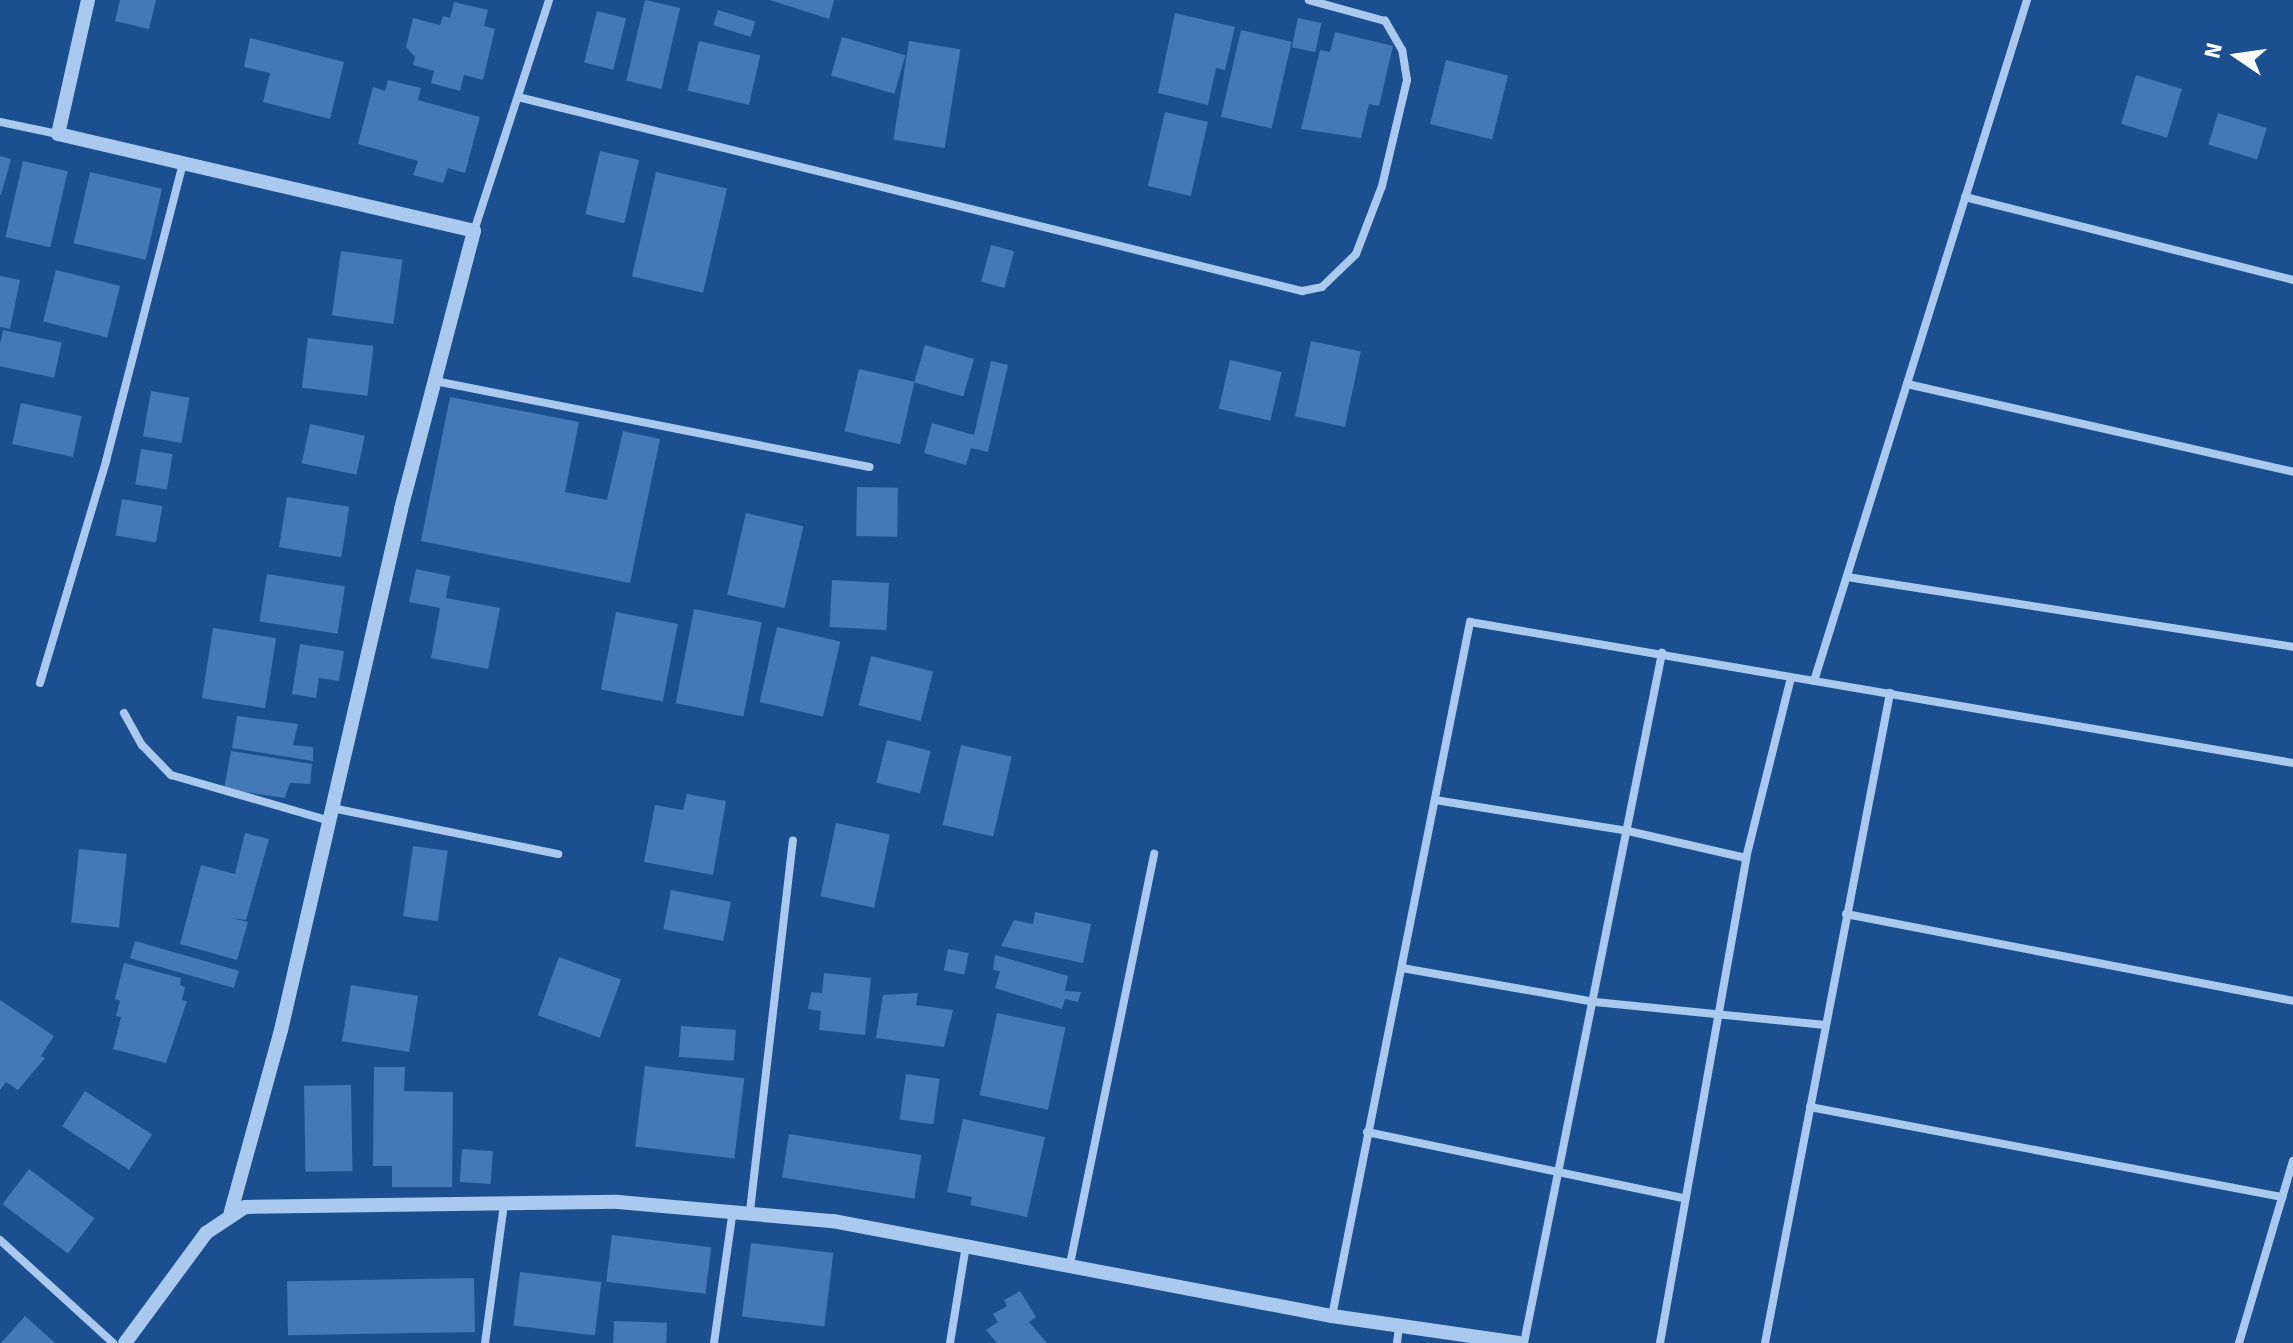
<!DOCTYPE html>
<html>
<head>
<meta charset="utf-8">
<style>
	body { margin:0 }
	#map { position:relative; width:2293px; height:1343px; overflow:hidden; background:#1b4f8f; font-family:Signika,sans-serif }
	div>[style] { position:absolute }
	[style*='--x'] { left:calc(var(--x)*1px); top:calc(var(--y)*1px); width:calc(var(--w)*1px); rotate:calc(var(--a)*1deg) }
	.building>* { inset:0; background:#4478b7; transform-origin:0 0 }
	.minor>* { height:8px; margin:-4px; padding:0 4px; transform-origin:4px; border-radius:4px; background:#a9c9ee }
	.tertiary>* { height:14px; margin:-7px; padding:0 7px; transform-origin:7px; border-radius:7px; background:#a9c9ee }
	span { translate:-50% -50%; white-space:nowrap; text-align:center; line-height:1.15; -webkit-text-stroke:7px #1b4f8f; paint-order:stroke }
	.north { position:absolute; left:2197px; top:16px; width:80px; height:80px; -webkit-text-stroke:6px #1b4f8f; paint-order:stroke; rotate:283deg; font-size:22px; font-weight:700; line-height:32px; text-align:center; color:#fff }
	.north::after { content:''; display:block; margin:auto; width:28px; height:36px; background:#fff; clip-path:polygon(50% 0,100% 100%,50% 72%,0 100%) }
</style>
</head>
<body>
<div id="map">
	<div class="building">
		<div style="clip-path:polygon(120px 0,156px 0,149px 29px,115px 21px)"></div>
		<div style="left:645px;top:0;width:36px;height:83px;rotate:13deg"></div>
		<div style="clip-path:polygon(770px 0,834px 0,829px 19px)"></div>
		<div style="clip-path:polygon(454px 2px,488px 10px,484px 26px,495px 29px,483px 80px,464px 75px,460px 91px,431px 83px,434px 71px,413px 65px,415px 57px,406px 47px,413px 18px,440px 25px,443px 16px,450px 18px)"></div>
		<div style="left:718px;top:10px;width:39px;height:16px;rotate:17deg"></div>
		<div style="left:597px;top:11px;width:30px;height:53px;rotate:14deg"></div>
		<div style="clip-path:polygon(1175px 13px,1235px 27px,1225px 70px,1216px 68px,1208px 105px,1158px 93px)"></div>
		<div style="left:1298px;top:18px;width:24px;height:30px;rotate:12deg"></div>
		<div style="left:1241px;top:30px;width:52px;height:89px;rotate:13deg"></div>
		<div style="clip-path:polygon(1335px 32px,1393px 46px,1379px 106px,1369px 104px,1361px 138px,1301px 129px,1320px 50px,1330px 52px)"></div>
		<div style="left:842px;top:37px;width:66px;height:40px;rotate:16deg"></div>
		<div style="clip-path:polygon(250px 38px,344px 62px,330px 119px,263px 102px,270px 73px,244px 67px)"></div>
		<div style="left:699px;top:41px;width:63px;height:51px;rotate:13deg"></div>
		<div style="left:909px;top:41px;width:52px;height:100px;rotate:9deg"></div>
		<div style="left:1446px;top:60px;width:64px;height:66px;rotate:14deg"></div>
		<div style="left:2136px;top:75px;width:48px;height:51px;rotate:17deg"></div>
		<div style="clip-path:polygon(388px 80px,421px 88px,418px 100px,480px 117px,465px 173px,448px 168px,443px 183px,413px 175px,418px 161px,358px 144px,373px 87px,385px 91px)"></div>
		<div style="left:1165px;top:112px;width:44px;height:76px;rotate:13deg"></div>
		<div style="left:2218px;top:113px;width:51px;height:33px;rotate:17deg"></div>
		<div style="left:600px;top:151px;width:40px;height:65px;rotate:13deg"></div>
		<div style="clip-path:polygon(0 156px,11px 159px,1px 195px,0 195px)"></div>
		<div style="left:23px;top:161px;width:46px;height:78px;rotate:13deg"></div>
		<div style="left:90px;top:172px;width:74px;height:73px;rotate:13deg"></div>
		<div style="left:656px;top:172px;width:73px;height:107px;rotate:13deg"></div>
		<div style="left:991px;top:245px;width:24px;height:38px;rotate:15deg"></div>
		<div style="left:341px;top:251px;width:62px;height:65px;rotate:8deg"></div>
		<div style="left:56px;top:270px;width:66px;height:53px;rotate:14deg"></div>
		<div style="clip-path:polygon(0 276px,20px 280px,10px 329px,0 327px)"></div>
		<div style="left:3px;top:330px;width:60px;height:36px;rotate:12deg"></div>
		<div style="left:308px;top:338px;width:66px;height:50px;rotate:7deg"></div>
		<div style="left:1311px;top:341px;width:51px;height:77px;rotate:12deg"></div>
		<div style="left:925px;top:345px;width:51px;height:39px;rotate:16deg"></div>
		<div style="left:1230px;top:360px;width:53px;height:50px;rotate:13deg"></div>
		<div style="clip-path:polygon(991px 361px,1008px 365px,988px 452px,971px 448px,966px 465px,924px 453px,932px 423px,974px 435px)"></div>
		<div style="left:859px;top:369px;width:57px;height:64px;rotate:13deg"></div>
		<div style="left:151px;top:391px;width:39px;height:46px;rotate:10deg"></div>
		<div style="clip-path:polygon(450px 397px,579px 422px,565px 492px,607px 500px,623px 431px,660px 439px,630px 583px,421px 541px)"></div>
		<div style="left:21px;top:403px;width:62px;height:42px;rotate:12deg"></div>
		<div style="left:310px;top:424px;width:56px;height:40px;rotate:12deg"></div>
		<div style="left:141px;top:449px;width:32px;height:36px;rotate:9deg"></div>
		<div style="left:857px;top:487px;width:41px;height:49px;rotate:1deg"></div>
		<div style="left:287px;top:497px;width:63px;height:51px;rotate:9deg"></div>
		<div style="left:122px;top:499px;width:41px;height:37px;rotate:10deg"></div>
		<div style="left:746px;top:513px;width:59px;height:84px;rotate:13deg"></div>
		<div style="clip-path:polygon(416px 569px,450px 576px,446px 598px,500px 608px,488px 669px,431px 658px,440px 608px,409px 602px)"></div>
		<div style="left:267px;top:574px;width:79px;height:48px;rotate:9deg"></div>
		<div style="left:832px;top:580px;width:57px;height:47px;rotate:3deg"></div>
		<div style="left:694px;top:609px;width:69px;height:96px;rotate:11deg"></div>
		<div style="left:616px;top:612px;width:63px;height:79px;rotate:11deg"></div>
		<div style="left:777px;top:627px;width:65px;height:77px;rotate:13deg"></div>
		<div style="left:213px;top:628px;width:64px;height:71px;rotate:9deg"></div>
		<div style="clip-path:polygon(300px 644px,344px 651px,339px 681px,319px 678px,316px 698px,292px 694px)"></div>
		<div style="left:871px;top:656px;width:64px;height:51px;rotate:14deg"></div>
		<div style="clip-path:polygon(237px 716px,298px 724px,293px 745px,313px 747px,313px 761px,232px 748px)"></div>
		<div style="left:887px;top:740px;width:45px;height:44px;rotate:14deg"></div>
		<div style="left:961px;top:745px;width:52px;height:82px;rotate:13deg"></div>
		<div style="clip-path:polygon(231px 751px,312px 764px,310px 784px,290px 783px,285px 798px,224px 789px)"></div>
		<div style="clip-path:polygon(687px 794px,726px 801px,713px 875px,644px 862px,655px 805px,683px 810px)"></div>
		<div style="left:836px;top:823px;width:55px;height:75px;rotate:12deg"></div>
		<div style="clip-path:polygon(245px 833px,269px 839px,246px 920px,232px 918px,248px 922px,237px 960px,180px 944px,201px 865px,235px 874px)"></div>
		<div style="left:413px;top:846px;width:35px;height:71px;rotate:8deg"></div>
		<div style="left:79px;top:849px;width:48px;height:74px;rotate:6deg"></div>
		<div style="left:671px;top:890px;width:61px;height:40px;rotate:11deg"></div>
		<div style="clip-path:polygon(1035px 912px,1091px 924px,1083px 963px,1001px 946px,1014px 920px,1033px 924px)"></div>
		<div style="left:135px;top:941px;width:108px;height:18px;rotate:16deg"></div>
		<div style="left:948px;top:949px;width:21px;height:22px;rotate:11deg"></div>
		<div style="clip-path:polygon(995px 955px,1068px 976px,1065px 991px,1081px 992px,1078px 1002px,1065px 999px,1062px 1009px,995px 988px,1000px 971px,993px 970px)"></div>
		<div style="left:559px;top:957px;width:66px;height:62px;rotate:20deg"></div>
		<div style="clip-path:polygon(124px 963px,181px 978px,180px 985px,185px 987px,182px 1000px,187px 1001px,166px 1063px,113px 1049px,121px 1017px,116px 1016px,120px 1001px,115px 999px)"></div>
		<div style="clip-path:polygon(824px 973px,871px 978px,865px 1035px,819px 1030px,821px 1011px,808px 1009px,811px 992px,822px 993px)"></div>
		<div style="left:351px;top:985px;width:68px;height:57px;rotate:9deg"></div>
		<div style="clip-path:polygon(918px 993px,916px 1005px,953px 1010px,944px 1047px,876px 1038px,883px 995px)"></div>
		<div style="clip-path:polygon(0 1000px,54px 1036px,41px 1056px,45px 1058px,18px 1090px,6px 1082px,0 1090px)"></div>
		<div style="left:997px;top:1013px;width:70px;height:84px;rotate:12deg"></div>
		<div style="left:681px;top:1026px;width:55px;height:31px;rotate:4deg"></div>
		<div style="left:645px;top:1066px;width:100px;height:81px;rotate:7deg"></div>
		<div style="clip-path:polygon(374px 1067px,405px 1067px,404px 1091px,453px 1092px,452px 1187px,392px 1187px,392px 1166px,373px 1166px)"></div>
		<div style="left:906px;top:1074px;width:34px;height:46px;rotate:8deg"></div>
		<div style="left:351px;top:1085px;width:86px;height:47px;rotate:89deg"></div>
		<div style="left:85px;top:1091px;width:80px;height:42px;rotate:33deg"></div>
		<div style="clip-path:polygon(963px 1119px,1045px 1137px,1027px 1217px,970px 1205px,972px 1197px,947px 1192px)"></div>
		<div style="left:789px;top:1134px;width:134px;height:44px;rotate:9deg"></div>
		<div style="left:462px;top:1149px;width:31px;height:33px;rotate:4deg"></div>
		<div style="left:29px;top:1169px;width:82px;height:44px;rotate:37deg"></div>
		<div style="left:612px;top:1235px;width:100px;height:47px;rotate:7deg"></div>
		<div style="left:751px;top:1243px;width:83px;height:74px;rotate:7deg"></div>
		<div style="left:520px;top:1272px;width:82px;height:54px;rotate:7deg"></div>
		<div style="left:474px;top:1278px;width:54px;height:187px;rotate:89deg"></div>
		<div style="clip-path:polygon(1020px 1291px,1036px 1317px,1029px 1322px,1047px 1343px,997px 1343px,986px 1330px,998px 1322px,993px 1314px,1007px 1306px,1004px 1300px)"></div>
		<div style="clip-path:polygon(25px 1316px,55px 1343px,1px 1343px)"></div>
		<div style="left:614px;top:1321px;width:53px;height:22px;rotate:2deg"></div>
	</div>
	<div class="minor">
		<div style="--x:518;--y:97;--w:808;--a:13.9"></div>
		<div style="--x:1302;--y:291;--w:20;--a:-11"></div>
		<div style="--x:1322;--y:287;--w:47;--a:-44.1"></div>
		<div style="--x:1356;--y:254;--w:73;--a:-69.1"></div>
		<div style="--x:1382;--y:186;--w:109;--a:-76.7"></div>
		<div style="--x:1407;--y:80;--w:30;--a:-99"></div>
		<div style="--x:1402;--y:50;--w:34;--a:-120"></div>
		<div style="--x:1385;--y:21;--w:79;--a:-164.6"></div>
		<div style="--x:0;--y:122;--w:59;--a:11.7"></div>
		<div style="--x:1965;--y:197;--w:338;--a:14.2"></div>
		<div style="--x:474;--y:231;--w:243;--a:-72"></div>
		<div style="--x:435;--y:381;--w:443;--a:11.2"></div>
		<div style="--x:1907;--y:384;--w:396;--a:12.8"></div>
		<div style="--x:1847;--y:577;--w:451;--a:8.9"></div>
		<div style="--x:1814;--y:681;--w:714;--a:-72.63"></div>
		<div style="--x:40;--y:683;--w:232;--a:-73.4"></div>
		<div style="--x:106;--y:461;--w:308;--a:-75.5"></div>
		<div style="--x:124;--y:713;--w:37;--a:61"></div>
		<div style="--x:142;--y:745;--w:42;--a:46"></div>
		<div style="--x:171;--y:775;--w:166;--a:16.1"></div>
		<div style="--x:1435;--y:800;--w:195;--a:9.1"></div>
		<div style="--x:1628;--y:831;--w:121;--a:12.9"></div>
		<div style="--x:332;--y:808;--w:231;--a:11.5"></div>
		<div style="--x:1846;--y:914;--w:455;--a:11"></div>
		<div style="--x:1402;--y:968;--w:196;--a:10"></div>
		<div style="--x:1595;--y:1002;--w:231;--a:5.7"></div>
		<div style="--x:1810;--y:1107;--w:481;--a:10.8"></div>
		<div style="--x:1367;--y:1132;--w:324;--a:11.8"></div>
		<div style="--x:750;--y:1211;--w:373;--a:-83.4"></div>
		<div style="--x:0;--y:1240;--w:153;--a:42.3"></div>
		<div style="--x:1070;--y:1264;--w:419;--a:-78.4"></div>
		<div style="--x:1332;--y:1316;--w:708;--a:-78.75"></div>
		<div style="--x:1470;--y:622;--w:835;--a:9.72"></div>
		<div style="--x:485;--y:1343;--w:139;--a:-82.2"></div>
		<div style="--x:714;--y:1343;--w:134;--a:-81.9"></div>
		<div style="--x:950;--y:1343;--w:99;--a:-80.7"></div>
		<div style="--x:1397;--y:1343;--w:17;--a:-83"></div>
		<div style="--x:1524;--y:1343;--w:704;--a:-78.69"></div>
		<div style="--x:1660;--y:1343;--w:493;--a:-79.9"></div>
		<div style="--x:1746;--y:858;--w:186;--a:-76"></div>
		<div style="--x:1765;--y:1343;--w:662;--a:-79.11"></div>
		<div style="--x:2239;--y:1343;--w:190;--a:-73.5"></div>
	</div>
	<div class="tertiary">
		<div style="--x:88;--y:0;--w:137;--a:102.6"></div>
		<div style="--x:58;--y:134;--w:427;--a:13.1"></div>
		<div style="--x:474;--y:231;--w:288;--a:104.7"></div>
		<div style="--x:401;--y:510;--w:534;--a:102.99"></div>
		<div style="--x:281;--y:1030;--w:189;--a:105.4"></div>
		<div style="--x:125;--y:1343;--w:137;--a:-53.6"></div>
		<div style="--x:206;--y:1233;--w:47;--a:-33.7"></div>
		<div style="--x:245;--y:1207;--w:373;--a:-0.8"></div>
		<div style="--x:618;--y:1202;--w:216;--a:5.1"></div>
		<div style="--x:833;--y:1221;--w:508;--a:10.78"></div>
		<div style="--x:1332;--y:1316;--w:189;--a:8.2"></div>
	</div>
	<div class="north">N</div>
</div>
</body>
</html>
